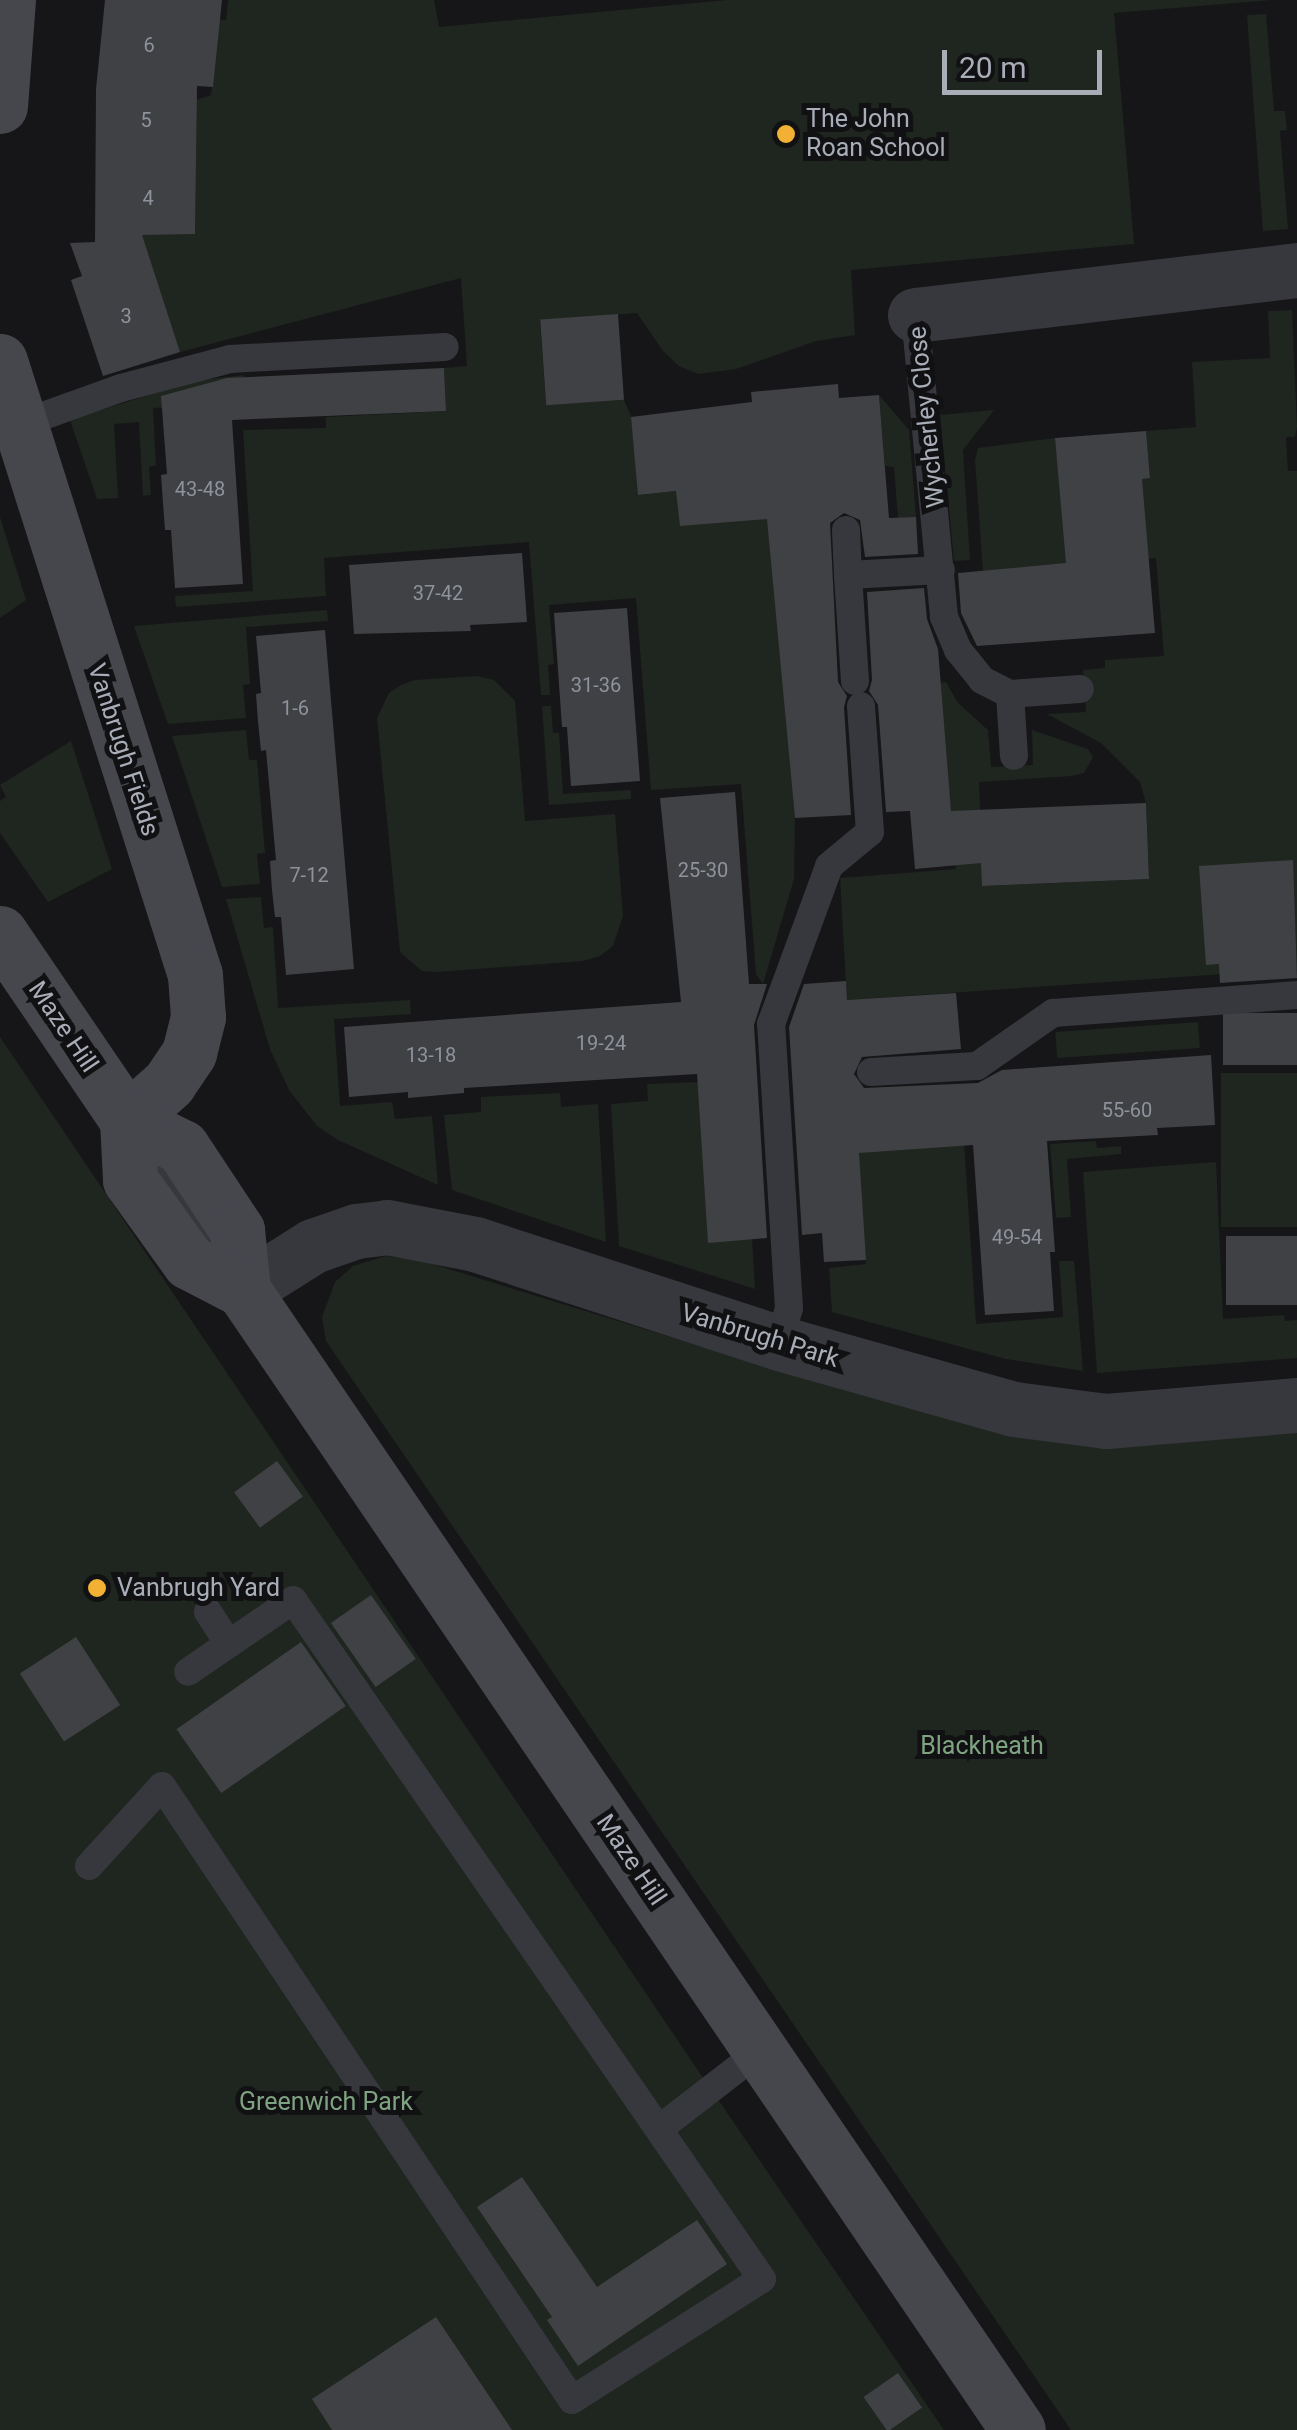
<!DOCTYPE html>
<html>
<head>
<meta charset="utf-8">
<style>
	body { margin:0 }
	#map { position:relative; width:1297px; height:2430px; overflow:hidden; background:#161618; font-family:Roboto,sans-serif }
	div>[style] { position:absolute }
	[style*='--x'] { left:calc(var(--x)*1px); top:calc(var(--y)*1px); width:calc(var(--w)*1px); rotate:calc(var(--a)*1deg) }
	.green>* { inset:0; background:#1e261f; transform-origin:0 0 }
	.building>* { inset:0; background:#404145; transform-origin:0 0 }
	.lane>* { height:28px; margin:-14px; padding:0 14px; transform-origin:14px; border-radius:14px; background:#37383d }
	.street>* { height:55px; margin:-27.5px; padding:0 27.5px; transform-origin:27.5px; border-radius:27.5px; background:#37383d }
	.secondary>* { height:55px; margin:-27.5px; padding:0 27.5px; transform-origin:27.5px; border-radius:27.5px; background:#45474d }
	.dots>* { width:28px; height:28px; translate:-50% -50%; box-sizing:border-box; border:5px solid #111113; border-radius:50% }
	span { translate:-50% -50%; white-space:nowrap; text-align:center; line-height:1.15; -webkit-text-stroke:10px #111113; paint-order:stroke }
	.number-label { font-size:20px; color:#8e929b }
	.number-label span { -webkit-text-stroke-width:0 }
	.poi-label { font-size:25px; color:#a8adb8 }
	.left { translate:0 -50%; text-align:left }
	.street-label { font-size:25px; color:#a8adb8 }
	.park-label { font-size:25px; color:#7fa381 }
	.scale { position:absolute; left:942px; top:50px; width:160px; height:45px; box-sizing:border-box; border:5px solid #a8adb8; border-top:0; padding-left:12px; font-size:30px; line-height:35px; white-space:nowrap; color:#a8adb8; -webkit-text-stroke:8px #111113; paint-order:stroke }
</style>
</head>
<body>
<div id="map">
	<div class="green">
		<div style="clip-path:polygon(228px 0,434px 0,439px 27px,727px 0,1273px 0,1114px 13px,1134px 244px,851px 270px,855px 335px,816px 341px,736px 369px,698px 374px,679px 366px,663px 351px,637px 313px,540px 321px,546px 404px,624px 400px,631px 416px,639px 495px,676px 491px,805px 463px,785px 695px,795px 818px,794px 879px,763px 984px,756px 974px,741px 784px,651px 790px,636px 598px,549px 605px,554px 664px,548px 665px,550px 695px,541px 695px,529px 542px,324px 558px,326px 596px,176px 607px,175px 596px,253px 591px,243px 430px,326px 428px,326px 417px,446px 411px,444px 368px,467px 366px,461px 278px,180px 352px,139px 235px,195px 233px,196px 100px,211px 95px,216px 55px,195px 17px,226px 20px)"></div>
		<div style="clip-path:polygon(1266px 14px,1274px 111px,1285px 111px,1287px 130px,1280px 131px,1288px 229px,1263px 231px,1247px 15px)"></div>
		<div style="clip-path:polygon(1292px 310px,1297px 427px,1295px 437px,1286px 437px,1288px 471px,1297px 471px,1297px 969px,847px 1000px,840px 878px,956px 869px,939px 683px,946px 682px,958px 703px,988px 730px,991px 767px,1033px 765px,1032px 730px,1088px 749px,1093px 757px,1084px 773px,1072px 776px,979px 782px,983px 886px,1149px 879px,1146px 803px,1140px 782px,1101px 743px,1047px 714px,1086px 712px,1083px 670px,1105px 668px,1105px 660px,1164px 656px,1156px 558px,983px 571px,975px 460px,978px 448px,1055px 438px,1060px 486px,1150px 478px,1146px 431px,1196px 427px,1192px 362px,1270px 358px,1268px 311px)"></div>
		<div style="clip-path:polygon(244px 375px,246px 403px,153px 408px,156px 465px,149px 467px,151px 495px,143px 496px,139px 422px,114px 424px,118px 498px,97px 499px,70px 420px,193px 381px)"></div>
		<div style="clip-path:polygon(879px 395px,909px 430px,916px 517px,898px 518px,894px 467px,885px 466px)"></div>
		<div style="clip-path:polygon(994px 410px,963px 450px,970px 560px,954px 561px,940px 415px)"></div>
		<div style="clip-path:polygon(0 517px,26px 600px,0 618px)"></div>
		<div style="clip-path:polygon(327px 610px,328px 621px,246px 627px,250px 684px,243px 685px,246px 718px,168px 724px,134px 626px)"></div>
		<div style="clip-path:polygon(477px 676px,494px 680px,515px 701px,525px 821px,615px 814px,623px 916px,613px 946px,600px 956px,583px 961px,437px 972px,422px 971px,400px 952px,377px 718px,389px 693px,401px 685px,415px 680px)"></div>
		<div style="clip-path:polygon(542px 706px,551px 706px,553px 733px,559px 733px,563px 794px,631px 790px,631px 799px,549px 805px)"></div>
		<div style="clip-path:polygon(246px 730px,249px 760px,257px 760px,265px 853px,257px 854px,260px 884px,222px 887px,172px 736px)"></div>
		<div style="clip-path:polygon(71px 741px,112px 869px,48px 902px,0 833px,0 801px,6px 797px,0 785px)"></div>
		<div style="clip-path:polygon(261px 897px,264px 928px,273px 927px,278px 1008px,410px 1000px,411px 1014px,334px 1019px,340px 1106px,392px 1102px,395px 1119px,432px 1116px,438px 1185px,338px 1140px,317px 1126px,289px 1090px,270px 1049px,226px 899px)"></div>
		<div style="left:1198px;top:1022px;width:26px;height:143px;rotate:86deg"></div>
		<div style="clip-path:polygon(0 1037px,693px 2063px,944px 2430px,0 2430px)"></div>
		<div style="left:1297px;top:1073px;width:154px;height:76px;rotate:90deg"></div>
		<div style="clip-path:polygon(698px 1082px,752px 1239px,755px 1289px,619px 1246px,611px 1104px,648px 1101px,647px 1084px)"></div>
		<div style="clip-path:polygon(560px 1093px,561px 1107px,598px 1104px,606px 1242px,452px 1190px,444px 1115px,481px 1112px,481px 1097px)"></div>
		<div style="clip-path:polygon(1096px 1141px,1097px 1148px,1121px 1146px,1121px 1154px,1067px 1159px,1071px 1217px,1056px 1218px,1050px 1144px)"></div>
		<div style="clip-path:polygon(964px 1142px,976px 1324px,1063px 1317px,1059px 1261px,1074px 1261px,1083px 1371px,1006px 1359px,832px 1312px,829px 1268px,866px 1264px,858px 1153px)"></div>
		<div style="clip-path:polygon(1216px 1162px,1223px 1319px,1284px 1315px,1285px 1321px,1297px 1320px,1297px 1358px,1097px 1373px,1083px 1172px)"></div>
		<div style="clip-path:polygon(386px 1256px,423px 1261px,771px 1368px,1297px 1429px,1297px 2430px,1071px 2430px,326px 1341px,322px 1317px,335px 1282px,353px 1266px)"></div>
	</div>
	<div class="building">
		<div style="clip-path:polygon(105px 0,222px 0,213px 87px,197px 86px,195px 234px,142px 235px,180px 352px,103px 376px,71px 280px,82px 276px,70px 243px,95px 242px,96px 89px)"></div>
		<div style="left:618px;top:314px;width:86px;height:78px;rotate:86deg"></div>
		<div style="clip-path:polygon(444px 368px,446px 411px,232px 420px,243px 584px,175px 588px,171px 530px,165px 530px,163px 503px,161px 475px,167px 474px,161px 396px,227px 378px)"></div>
		<div style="clip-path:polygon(838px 384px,839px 398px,879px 395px,889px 518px,916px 517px,918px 554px,865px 557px,860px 520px,844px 513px,830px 523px,838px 682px,847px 696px,844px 707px,851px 815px,795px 818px,767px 519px,680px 526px,676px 491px,638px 495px,631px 417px,752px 402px,751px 392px)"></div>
		<div style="clip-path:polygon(1146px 431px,1150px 478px,1142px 479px,1155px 633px,977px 646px,961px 613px,958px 573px,1066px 563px,1055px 438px)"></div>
		<div style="clip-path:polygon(522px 553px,527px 622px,470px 625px,471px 631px,354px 634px,349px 565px)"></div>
		<div style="clip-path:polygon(924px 588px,927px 619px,938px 649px,951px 811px,1146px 803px,1149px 879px,982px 886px,981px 863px,915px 869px,910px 811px,886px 812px,878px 705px,869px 691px,872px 680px,867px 592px)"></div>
		<div style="clip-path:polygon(627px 608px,640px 781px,571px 786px,567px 727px,562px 727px,554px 613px)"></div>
		<div style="clip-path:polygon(325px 630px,354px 969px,286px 975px,281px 917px,275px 917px,272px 890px,270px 861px,276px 860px,266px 750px,261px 751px,258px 722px,256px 694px,261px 693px,256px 636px)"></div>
		<div style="clip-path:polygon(735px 792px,749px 984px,767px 984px,754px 1025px,767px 1238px,708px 1243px,697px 1074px,464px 1088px,464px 1093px,408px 1098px,408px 1092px,349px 1097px,344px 1027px,681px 1002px,660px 798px)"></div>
		<div style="clip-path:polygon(1293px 860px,1297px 978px,1220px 983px,1219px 964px,1206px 965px,1199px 866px)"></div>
		<div style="clip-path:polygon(846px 981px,847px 1000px,956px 993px,961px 1049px,862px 1057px,854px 1074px,864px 1088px,978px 1083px,1002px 1070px,1211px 1055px,1215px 1125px,1157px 1128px,1158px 1135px,1047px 1141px,1055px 1252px,1050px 1252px,1054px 1311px,985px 1315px,973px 1145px,859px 1153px,866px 1260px,824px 1262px,822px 1233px,802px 1235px,789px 1027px,804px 984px)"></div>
		<div style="left:1297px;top:1013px;width:52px;height:74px;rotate:90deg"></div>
		<div style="left:1297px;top:1236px;width:69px;height:71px;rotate:90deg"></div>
		<div style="left:277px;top:1461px;width:44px;height:53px;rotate:54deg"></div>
		<div style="left:371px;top:1595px;width:78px;height:49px;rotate:55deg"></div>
		<div style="left:76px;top:1637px;width:81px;height:67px;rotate:57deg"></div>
		<div style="left:301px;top:1642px;width:78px;height:152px;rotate:55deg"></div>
		<div style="clip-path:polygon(522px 2177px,597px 2287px,697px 2220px,727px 2264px,578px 2366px,547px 2320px,552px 2317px,477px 2207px)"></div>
		<div style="clip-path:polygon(436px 2317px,512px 2430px,332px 2430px,312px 2399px)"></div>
		<div style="left:898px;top:2373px;width:42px;height:42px;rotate:55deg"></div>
	</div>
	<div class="lane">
		<div style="--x:915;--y:315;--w:303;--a:84.5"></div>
		<div style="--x:944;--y:617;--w:36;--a:67"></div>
		<div style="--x:958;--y:650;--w:38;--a:51"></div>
		<div style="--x:982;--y:680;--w:31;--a:27"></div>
		<div style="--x:1010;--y:694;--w:62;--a:86.3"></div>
		<div style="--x:18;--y:425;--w:109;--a:-19.8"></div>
		<div style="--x:121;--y:388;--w:113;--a:-14.9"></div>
		<div style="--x:230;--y:359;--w:215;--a:-3.2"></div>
		<div style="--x:846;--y:530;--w:45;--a:87.5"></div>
		<div style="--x:855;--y:681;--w:106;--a:-93.8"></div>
		<div style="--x:848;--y:575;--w:93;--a:-3.1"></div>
		<div style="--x:1010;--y:694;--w:70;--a:-4.1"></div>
		<div style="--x:871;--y:1072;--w:106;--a:-3.2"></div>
		<div style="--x:977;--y:1066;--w:93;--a:-34.9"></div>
		<div style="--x:1053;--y:1013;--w:245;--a:-4.2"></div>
		<div style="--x:137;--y:1135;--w:166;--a:55.5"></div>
		<div style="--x:779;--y:1343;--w:36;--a:-74"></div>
		<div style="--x:789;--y:1308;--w:285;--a:-93.6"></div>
		<div style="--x:771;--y:1024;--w:168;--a:-69.8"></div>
		<div style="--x:829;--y:866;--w:53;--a:-39.7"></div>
		<div style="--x:870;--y:832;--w:126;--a:-94.1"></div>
		<div style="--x:208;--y:1612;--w:38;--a:57"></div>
		<div style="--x:89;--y:1866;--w:108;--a:-47.6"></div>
		<div style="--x:162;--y:1786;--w:738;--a:56.27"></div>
		<div style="--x:572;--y:2400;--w:225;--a:-32.5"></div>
		<div style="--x:762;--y:2279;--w:825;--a:-124.63"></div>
		<div style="--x:293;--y:1600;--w:127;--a:145.6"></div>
		<div style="--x:659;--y:2129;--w:128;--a:-37.7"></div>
	</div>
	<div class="street">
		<div style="--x:915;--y:315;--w:385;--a:-6.7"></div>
		<div style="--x:243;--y:1290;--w:83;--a:-32.2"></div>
		<div style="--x:313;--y:1246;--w:46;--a:-19.2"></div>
		<div style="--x:356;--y:1231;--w:31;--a:-7"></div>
		<div style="--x:387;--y:1227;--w:90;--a:10.9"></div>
		<div style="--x:475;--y:1244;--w:320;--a:18"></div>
		<div style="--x:779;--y:1343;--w:244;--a:15.7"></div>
		<div style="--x:1014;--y:1409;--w:93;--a:7.4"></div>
		<div style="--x:1106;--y:1421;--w:192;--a:-4.8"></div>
	</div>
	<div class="secondary">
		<div style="--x:0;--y:106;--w:106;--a:-85.7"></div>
		<div style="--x:0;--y:361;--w:644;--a:72.38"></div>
		<div style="--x:195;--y:975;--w:42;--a:85.9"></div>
		<div style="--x:198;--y:1017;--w:37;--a:104"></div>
		<div style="--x:189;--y:1053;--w:36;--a:124"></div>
		<div style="--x:169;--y:1083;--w:56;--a:138.6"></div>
		<div style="--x:0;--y:933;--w:226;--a:55.8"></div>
		<div style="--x:127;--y:1120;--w:61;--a:26.1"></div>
		<div style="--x:182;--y:1147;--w:100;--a:56.5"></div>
		<div style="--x:237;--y:1230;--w:60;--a:84.3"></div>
		<div style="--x:243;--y:1290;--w:1378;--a:55.79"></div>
		<div style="--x:127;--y:1120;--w:60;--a:87.1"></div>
		<div style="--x:130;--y:1180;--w:101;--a:54.3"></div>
		<div style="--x:189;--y:1262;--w:61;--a:27.4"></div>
	</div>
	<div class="dots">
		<div style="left:786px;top:134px;background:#f2b134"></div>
		<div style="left:97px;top:1588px;background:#f2b134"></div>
	</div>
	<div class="number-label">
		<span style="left:149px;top:45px">6</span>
		<span style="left:146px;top:120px">5</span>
		<span style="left:148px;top:198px">4</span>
		<span style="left:126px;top:316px">3</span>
		<span style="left:200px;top:489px">43-48</span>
		<span style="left:438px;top:593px">37-42</span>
		<span style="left:596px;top:685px">31-36</span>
		<span style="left:295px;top:708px">1-6</span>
		<span style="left:703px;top:870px">25-30</span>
		<span style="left:309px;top:875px">7-12</span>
		<span style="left:601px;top:1043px">19-24</span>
		<span style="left:431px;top:1055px">13-18</span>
		<span style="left:1127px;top:1110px">55-60</span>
		<span style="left:1017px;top:1237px">49-54</span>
	</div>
	<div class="poi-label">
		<span class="left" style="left:806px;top:134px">The John<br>Roan School</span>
		<span class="left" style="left:117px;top:1588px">Vanbrugh Yard</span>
	</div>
	<div class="street-label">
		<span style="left:927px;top:417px;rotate:-96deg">Wycherley Close</span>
		<span style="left:123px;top:750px;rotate:72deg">Vanbrugh Fields</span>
		<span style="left:63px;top:1027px;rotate:56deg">Maze Hill</span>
		<span style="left:760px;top:1336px;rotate:17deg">Vanbrugh Park</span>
		<span style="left:631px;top:1860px;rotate:56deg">Maze Hill</span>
	</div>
	<div class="park-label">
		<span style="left:982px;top:1746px">Blackheath</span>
		<span style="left:326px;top:2102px">Greenwich Park</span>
	</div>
	<div class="scale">20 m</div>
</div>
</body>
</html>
